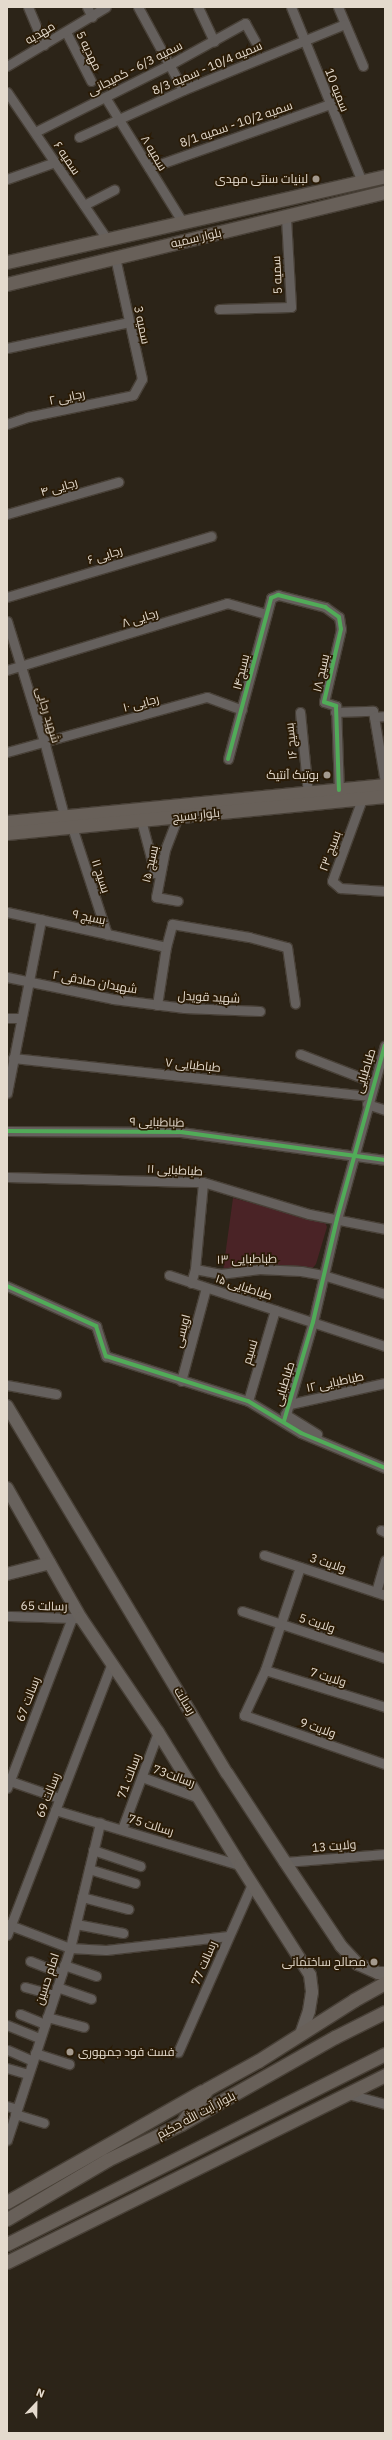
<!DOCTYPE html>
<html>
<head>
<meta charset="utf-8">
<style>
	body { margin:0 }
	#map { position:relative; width:392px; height:2440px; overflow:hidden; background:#2c2418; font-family:"IBM Plex Sans",Cairo,sans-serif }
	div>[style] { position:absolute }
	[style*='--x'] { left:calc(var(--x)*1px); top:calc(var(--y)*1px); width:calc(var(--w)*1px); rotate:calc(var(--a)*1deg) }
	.green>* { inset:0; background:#4a2326 }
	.roads { filter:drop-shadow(1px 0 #484037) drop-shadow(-1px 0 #484037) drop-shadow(0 1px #484037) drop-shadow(0 -1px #484037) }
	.minor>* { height:9px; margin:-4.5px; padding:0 4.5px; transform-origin:4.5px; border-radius:4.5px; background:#65605d }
	.secondary>* { height:12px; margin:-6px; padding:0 6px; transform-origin:6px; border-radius:6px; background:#68625d }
	.primary>* { height:13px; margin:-6.5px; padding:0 6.5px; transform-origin:6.5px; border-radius:6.5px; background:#686059 }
	.cycleway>* { height:4px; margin:-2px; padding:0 2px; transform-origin:2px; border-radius:2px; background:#51ab58 }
	.dots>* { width:11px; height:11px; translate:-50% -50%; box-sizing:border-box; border:2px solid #2a1b06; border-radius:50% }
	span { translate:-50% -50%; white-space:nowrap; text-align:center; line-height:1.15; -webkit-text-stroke:3.5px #2a1b06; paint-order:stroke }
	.street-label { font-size:12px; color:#e4dacd }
	.poi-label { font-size:12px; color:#e4dacd }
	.right { translate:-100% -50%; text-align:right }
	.left { translate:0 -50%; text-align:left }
	.frame { position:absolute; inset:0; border:8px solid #e4dacd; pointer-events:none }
	.north { position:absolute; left:16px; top:2384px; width:40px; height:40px; -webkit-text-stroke:3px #2a1b06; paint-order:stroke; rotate:22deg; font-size:11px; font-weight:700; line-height:16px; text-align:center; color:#e4dacd }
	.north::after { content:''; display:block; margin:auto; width:14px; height:18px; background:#e4dacd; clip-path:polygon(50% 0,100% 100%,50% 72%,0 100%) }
</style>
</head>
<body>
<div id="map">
	<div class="green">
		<div style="clip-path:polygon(233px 1198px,325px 1222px,327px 1227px,316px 1264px,312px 1269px,253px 1265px,223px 1271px)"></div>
	</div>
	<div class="roads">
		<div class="minor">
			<div style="--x:28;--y:7;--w:41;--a:67.2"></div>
			<div style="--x:87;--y:7;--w:11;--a:63"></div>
			<div style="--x:138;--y:7;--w:94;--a:61.5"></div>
			<div style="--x:198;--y:7;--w:38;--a:65"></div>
			<div style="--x:291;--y:7;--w:189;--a:67.9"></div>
			<div style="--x:338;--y:7;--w:64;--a:67"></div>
			<div style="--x:66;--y:32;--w:55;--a:63"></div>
			<div style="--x:7;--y:66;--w:115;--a:-30.8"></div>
			<div style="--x:7;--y:92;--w:178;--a:55.8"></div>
			<div style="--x:105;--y:97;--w:148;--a:58.2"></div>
			<div style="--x:35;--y:132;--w:150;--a:-26.6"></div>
			<div style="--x:169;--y:65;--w:87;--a:-28.9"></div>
			<div style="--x:245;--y:23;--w:21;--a:61"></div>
			<div style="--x:79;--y:137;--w:114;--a:-24.3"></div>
			<div style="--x:183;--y:90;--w:175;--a:-22.2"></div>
			<div style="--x:149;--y:168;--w:192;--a:-19.5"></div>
			<div style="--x:7;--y:179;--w:51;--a:-19.5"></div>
			<div style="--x:84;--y:205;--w:34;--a:-27"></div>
			<div style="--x:219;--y:309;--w:72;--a:-1.6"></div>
			<div style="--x:291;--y:307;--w:90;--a:-93.2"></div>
			<div style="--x:7;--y:348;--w:125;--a:-12"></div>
			<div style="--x:7;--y:424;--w:21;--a:-19"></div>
			<div style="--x:27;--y:417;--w:108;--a:-11.7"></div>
			<div style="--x:133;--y:395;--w:18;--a:-61"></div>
			<div style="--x:142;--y:379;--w:125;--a:-102.5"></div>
			<div style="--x:7;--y:514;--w:116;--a:-16.1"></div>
			<div style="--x:7;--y:597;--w:213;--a:-16.6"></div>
			<div style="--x:7;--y:621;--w:126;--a:72.9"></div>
			<div style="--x:44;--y:741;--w:77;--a:74.9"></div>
			<div style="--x:7;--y:670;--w:230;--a:-16.9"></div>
			<div style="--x:227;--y:603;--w:41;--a:15.8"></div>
			<div style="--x:300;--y:712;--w:81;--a:84.4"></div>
			<div style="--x:335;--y:712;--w:38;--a:-2"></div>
			<div style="--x:373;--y:711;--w:72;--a:80.4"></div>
			<div style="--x:374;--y:717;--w:11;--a:-5"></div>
			<div style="--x:7;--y:752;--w:207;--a:-15.4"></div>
			<div style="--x:207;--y:697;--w:37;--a:20"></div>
			<div style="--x:228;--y:759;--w:167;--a:-75"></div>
			<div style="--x:271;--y:598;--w:8;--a:-23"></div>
			<div style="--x:278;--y:595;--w:49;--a:14.3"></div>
			<div style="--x:325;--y:607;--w:17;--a:36"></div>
			<div style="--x:339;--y:617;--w:12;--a:81"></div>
			<div style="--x:341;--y:629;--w:75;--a:103.1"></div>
			<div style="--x:324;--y:702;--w:13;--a:18"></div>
			<div style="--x:336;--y:706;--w:84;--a:88"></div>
			<div style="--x:362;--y:799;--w:87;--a:110.1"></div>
			<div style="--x:332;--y:881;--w:11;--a:41"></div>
			<div style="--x:340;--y:888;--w:45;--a:3.8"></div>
			<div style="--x:178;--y:816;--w:36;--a:111"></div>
			<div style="--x:165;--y:850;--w:48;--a:100.8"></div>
			<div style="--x:156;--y:897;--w:22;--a:10"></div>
			<div style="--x:141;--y:820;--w:55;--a:75.2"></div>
			<div style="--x:155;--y:873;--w:5;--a:0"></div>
			<div style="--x:72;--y:827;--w:113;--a:71.9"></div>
			<div style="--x:7;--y:912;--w:163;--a:12.4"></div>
			<div style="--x:7;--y:977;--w:108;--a:11.7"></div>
			<div style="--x:113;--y:999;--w:72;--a:7.2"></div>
			<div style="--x:184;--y:1008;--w:76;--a:2.3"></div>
			<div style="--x:157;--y:1005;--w:59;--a:-81.2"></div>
			<div style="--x:166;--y:947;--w:24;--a:-75"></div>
			<div style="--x:172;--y:924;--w:78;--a:9.6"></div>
			<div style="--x:249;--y:937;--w:39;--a:15"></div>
			<div style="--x:287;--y:947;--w:57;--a:81.9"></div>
			<div style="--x:7;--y:1018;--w:14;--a:0"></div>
			<div style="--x:300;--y:1054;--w:78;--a:21"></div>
			<div style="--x:13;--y:1058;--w:359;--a:6.1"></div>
			<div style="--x:7;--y:1093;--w:177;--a:-78.9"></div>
			<div style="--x:367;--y:1104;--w:19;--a:18"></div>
			<div style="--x:7;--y:1131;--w:174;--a:0.3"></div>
			<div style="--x:181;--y:1132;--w:206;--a:7.8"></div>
			<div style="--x:7;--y:1177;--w:196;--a:1.5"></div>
			<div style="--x:203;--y:1182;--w:111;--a:16.8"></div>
			<div style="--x:309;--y:1214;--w:77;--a:11.2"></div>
			<div style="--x:195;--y:1269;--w:25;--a:11"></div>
			<div style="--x:220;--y:1274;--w:38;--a:-7"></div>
			<div style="--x:258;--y:1269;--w:43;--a:2.7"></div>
			<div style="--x:301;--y:1271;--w:22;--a:10"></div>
			<div style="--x:323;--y:1275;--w:65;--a:17"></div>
			<div style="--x:169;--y:1275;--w:227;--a:18.2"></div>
			<div style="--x:191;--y:1283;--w:15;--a:-74"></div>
			<div style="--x:195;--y:1269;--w:87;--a:-84.7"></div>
			<div style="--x:7;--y:1286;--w:98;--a:24.2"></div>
			<div style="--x:96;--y:1326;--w:32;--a:72"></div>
			<div style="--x:106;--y:1356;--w:149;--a:17.6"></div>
			<div style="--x:248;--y:1401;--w:62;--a:31.1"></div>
			<div style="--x:301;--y:1433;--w:91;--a:22.6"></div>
			<div style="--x:181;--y:1381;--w:96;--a:-75"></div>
			<div style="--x:7;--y:1385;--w:50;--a:10.4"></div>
			<div style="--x:248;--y:1401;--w:95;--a:-73.5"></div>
			<div style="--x:290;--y:1404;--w:97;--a:-12.5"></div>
			<div style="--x:285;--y:1414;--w:38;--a:32"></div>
			<div style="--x:284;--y:1421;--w:103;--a:-73.7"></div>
			<div style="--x:313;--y:1322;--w:106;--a:-76.9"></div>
			<div style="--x:337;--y:1219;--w:180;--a:-74.6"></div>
			<div style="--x:381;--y:1530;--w:4;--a:27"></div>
			<div style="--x:264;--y:1555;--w:127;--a:18.3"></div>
			<div style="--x:300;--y:1567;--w:109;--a:108.8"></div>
			<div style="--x:265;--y:1670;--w:50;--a:115"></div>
			<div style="--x:244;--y:1715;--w:149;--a:19.2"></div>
			<div style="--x:376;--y:1592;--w:33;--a:-74"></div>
			<div style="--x:242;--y:1611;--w:151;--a:18.2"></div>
			<div style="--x:7;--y:1616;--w:69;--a:1.7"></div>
			<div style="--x:265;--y:1670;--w:126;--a:17.1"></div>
			<div style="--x:142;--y:1777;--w:61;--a:20.2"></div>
			<div style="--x:10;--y:1781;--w:52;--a:19.1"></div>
			<div style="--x:7;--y:1788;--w:182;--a:-69.1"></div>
			<div style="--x:55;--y:1810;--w:193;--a:16.6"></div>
			<div style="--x:122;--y:1829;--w:103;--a:-69.6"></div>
			<div style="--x:93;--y:1850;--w:50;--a:18.8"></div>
			<div style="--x:285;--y:1862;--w:100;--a:-4.6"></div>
			<div style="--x:89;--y:1869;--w:48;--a:16.9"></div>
			<div style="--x:82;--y:1897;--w:48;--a:14.6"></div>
			<div style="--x:7;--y:1924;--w:67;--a:20.9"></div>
			<div style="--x:70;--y:1948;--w:36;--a:3"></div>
			<div style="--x:106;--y:1950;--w:123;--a:-6.5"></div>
			<div style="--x:76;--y:1924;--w:48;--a:10.8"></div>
			<div style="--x:7;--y:1935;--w:292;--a:-68.9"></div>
			<div style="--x:30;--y:1961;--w:34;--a:21"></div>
			<div style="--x:64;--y:1965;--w:34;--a:19"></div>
			<div style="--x:25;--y:1987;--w:30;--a:15"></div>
			<div style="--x:57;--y:1987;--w:36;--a:19"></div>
			<div style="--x:20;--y:2014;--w:27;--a:22"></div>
			<div style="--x:47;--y:2017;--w:38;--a:15"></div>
			<div style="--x:7;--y:2025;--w:35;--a:22"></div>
			<div style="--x:8;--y:2050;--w:27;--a:24"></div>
			<div style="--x:178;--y:2052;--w:184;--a:-66.2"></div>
			<div style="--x:35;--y:2053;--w:36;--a:18"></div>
			<div style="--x:7;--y:2068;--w:22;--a:16"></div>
			<div style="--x:348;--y:2094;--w:38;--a:15"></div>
			<div style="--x:7;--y:2106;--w:10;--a:17"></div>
			<div style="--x:15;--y:2114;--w:30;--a:17"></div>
			<div style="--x:7;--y:2140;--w:202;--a:-71.8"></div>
			<div style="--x:70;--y:1948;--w:129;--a:-76.5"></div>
		</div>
		<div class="secondary">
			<div style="--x:7;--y:1406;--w:428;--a:59.1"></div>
			<div style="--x:227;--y:1773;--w:106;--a:56.9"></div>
			<div style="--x:285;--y:1862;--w:101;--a:56.3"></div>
			<div style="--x:341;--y:1946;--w:25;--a:47"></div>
			<div style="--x:358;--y:1964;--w:22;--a:24"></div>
			<div style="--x:378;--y:1973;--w:7;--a:0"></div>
			<div style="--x:7;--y:1488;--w:150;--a:60.4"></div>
			<div style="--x:81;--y:1618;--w:138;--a:56"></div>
			<div style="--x:158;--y:1732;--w:156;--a:58.3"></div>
			<div style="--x:240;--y:1865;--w:130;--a:57.5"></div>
			<div style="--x:310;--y:1975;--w:17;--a:83"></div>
			<div style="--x:312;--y:1992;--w:19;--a:99"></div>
			<div style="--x:309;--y:2011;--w:24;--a:109"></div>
			<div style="--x:7;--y:1574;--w:44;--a:-14.3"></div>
		</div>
		<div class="primary">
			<div style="--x:7;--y:262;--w:388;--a:-12.8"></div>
			<div style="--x:7;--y:284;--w:389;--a:-13.7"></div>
			<div style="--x:7;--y:822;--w:380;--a:-5.6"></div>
			<div style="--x:7;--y:833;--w:380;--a:-5.6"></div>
			<div style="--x:184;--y:2120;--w:39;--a:-53"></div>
			<div style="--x:207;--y:2089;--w:58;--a:-28.8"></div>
			<div style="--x:258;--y:2061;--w:114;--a:-32.4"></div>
			<div style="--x:354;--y:2000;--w:35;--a:-29"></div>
			<div style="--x:7;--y:2202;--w:224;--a:-29.6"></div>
			<div style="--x:7;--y:2219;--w:116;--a:-30.5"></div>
			<div style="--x:107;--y:2160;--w:82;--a:-25.9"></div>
			<div style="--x:181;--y:2124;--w:177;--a:-29.5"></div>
			<div style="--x:335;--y:2037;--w:56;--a:-26.6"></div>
			<div style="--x:7;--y:2244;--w:423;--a:-26.7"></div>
			<div style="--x:7;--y:2262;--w:422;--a:-26.3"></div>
		</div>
	</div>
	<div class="cycleway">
		<div style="--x:228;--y:759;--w:167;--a:-75"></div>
		<div style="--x:271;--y:598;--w:8;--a:-23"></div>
		<div style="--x:278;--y:595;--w:49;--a:14.3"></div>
		<div style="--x:325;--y:607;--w:17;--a:36"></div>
		<div style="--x:339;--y:617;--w:12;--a:81"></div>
		<div style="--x:341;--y:629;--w:75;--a:103.1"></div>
		<div style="--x:324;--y:702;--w:13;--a:18"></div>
		<div style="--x:336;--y:706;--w:84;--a:88"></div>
		<div style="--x:7;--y:1131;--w:174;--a:0.3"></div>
		<div style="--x:181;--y:1132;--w:206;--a:7.8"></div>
		<div style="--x:7;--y:1286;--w:98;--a:24.2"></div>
		<div style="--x:96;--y:1326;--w:32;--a:72"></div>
		<div style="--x:106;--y:1356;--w:149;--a:17.6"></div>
		<div style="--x:248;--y:1401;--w:62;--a:31.1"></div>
		<div style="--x:301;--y:1433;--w:91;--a:22.6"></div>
		<div style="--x:284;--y:1421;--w:103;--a:-73.7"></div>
		<div style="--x:313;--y:1322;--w:106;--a:-76.9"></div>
		<div style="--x:337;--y:1219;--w:180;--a:-74.6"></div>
	</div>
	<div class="dots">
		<div style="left:316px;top:179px;background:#a49a8e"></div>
		<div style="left:327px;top:775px;background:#a49a8e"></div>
		<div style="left:374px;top:1962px;background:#a49a8e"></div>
		<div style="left:70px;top:2052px;background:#a49a8e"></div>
	</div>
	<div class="street-label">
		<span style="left:40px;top:33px;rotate:-30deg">مهدیه</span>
		<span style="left:89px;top:51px;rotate:64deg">مهدیه 5</span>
		<span style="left:135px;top:68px;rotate:-27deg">سمیه 6/3 - کمیجانی</span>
		<span style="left:207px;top:68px;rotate:-23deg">سمیه 10/4 - سمیه 8/3</span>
		<span style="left:337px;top:90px;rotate:68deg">سمیه 10</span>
		<span style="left:236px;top:124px;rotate:-19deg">سمیه 10/2 - سمیه 8/1</span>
		<span style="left:154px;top:153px;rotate:59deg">سمیه ۸</span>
		<span style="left:67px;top:158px;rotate:56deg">سمیه ۶</span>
		<span style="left:196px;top:238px;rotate:-13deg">بلوار سمیه</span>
		<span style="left:277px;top:275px;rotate:-93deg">سمیه 5</span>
		<span style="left:142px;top:325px;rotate:78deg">سمیه 3</span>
		<span style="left:67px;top:397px;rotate:-12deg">رجایی ۲</span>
		<span style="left:59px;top:487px;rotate:-16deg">رجایی ۴</span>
		<span style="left:105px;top:555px;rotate:-17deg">رجایی ۶</span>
		<span style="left:140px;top:618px;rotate:-17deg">رجایی ۸</span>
		<span style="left:241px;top:672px;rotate:-76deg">بسیج۱۴</span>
		<span style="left:321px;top:673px;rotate:-77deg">بسیج ۱۸</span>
		<span style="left:141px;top:703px;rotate:-15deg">رجایی ۱۰</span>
		<span style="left:48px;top:715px;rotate:73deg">شهید رجایی</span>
		<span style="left:291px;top:741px;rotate:-96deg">بسیج ۱۶</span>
		<span style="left:196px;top:815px;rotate:-6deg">بلوار بسیج</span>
		<span style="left:330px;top:851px;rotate:-70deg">بسیج ۲۳</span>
		<span style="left:150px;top:864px;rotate:-77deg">بسیج ۱۵</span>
		<span style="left:101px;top:876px;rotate:72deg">بسیج ۱۱</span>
		<span style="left:89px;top:917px;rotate:12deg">بسیج ۹</span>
		<span style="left:95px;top:982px;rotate:10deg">شهیدان صادقی ۲</span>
		<span style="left:209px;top:997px;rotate:3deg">شهید قویدل</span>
		<span style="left:193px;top:1065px;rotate:6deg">طباطبایی ۷</span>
		<span style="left:365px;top:1071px;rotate:-73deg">طباطبایی</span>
		<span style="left:157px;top:1122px;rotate:1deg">طباطبایی ۹</span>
		<span style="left:175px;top:1170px;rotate:3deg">طباطبایی ۱۱</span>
		<span style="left:247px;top:1259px;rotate:-1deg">طباطبایی ۱۳</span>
		<span style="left:244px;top:1287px;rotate:18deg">طباطبایی ۱۵</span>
		<span style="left:182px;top:1331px;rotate:-75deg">اویسی</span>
		<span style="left:250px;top:1352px;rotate:-73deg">نسیم</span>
		<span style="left:335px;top:1382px;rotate:-12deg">طباطبایی ۱۲</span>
		<span style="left:284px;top:1384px;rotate:-73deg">طباطبایی</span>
		<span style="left:328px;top:1563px;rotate:18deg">ولایت 3</span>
		<span style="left:44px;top:1606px;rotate:1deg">رسالت 65</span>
		<span style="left:317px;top:1623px;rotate:18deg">ولایت 5</span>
		<span style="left:328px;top:1677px;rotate:17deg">ولایت 7</span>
		<span style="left:28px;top:1699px;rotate:-69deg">رسالت 67</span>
		<span style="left:185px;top:1701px;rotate:59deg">رسالت</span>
		<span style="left:318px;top:1728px;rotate:19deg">ولایت 9</span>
		<span style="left:129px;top:1776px;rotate:-70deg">رسالت 71</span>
		<span style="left:174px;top:1776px;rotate:20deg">رسالت73</span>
		<span style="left:48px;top:1795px;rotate:-69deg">رسالت 69</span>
		<span style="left:151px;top:1825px;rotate:17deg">رسالت 75</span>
		<span style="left:334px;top:1846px;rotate:-5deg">ولایت 13</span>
		<span style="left:204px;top:1963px;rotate:-67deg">رسالت 77</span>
		<span style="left:47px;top:1979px;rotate:-72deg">امام حسین</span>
		<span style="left:196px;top:2115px;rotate:-28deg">بلوار آیت الله حکیم</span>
	</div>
	<div class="poi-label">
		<span class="right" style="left:308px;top:179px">لبنیات سنتی مهدی</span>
		<span class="right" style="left:319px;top:775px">بوتیک آنتیک</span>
		<span class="right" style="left:366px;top:1962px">مصالح ساختمانی</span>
		<span class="left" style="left:78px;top:2052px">فست فود جمهوری</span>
	</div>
	<div class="frame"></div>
	<div class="north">N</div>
</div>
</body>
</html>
